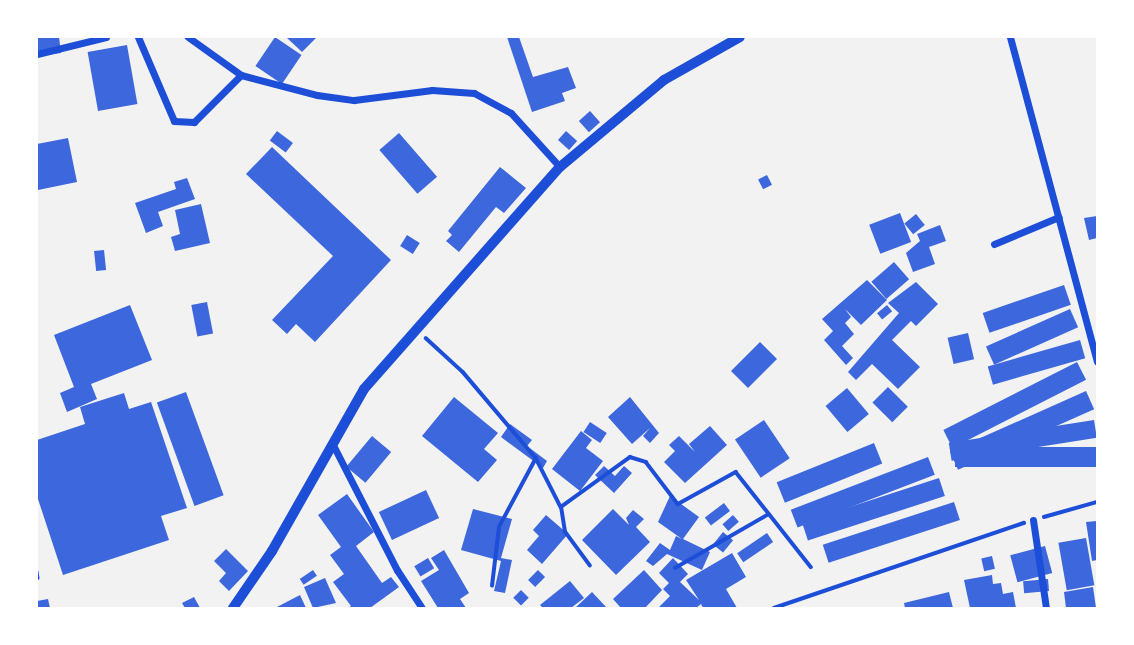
<!DOCTYPE html>
<html>
<head>
<meta charset="utf-8">
<style>
	body { margin:0 }
	#map { position:relative; width:1134px; height:645px; overflow:hidden; background:#f2f2f2; font-family:"Exo 2",sans-serif }
	div>[style] { position:absolute }
	[style*='--x'] { left:calc(var(--x)*1px); top:calc(var(--y)*1px); width:calc(var(--w)*1px); rotate:calc(var(--a)*1deg) }
	.building>* { inset:0; background:#3d67dc; transform-origin:0 0 }
	.path>* { height:3.5px; margin:-1.75px; padding:0 1.75px; transform-origin:1.75px; border-radius:1.75px; background:#1d4ed8 }
	.service>* { height:3.5px; margin:-1.75px; padding:0 1.75px; transform-origin:1.75px; border-radius:1.75px; background:#1d4ed8 }
	.minor>* { height:7px; margin:-3.5px; padding:0 3.5px; transform-origin:3.5px; border-radius:3.5px; background:#1d4ed8 }
	.tertiary>* { height:10px; margin:-5px; padding:0 5px; transform-origin:5px; border-radius:5px; background:#1d4ed8 }
	span { translate:-50% -50%; white-space:nowrap; text-align:center; line-height:1.15; -webkit-text-stroke:7px #fff; paint-order:stroke }
	.frame { position:absolute; inset:0; border:38px solid #fff; pointer-events:none }
</style>
</head>
<body>
<div id="map">
	<div class="building">
		<div style="clip-path:polygon(37px 37px,59px 37px,61px 53px,37px 56px)"></div>
		<div style="left:275px;top:37px;width:32px;height:35px;rotate:34deg"></div>
		<div style="clip-path:polygon(286px 37px,317px 37px,302px 52px)"></div>
		<div style="clip-path:polygon(507px 37px,519px 37px,533px 77px,568px 67px,576px 88px,562px 93px,565px 101px,532px 112px)"></div>
		<div style="left:127px;top:45px;width:60px;height:40px;rotate:80deg"></div>
		<div style="left:590px;top:111px;width:15px;height:15px;rotate:48deg"></div>
		<div style="left:277px;top:131px;width:20px;height:12px;rotate:37deg"></div>
		<div style="left:566px;top:131px;width:15px;height:12px;rotate:42deg"></div>
		<div style="left:399px;top:133px;width:58px;height:26px;rotate:49deg"></div>
		<div style="clip-path:polygon(68px 138px,77px 182px,38px 190px,37px 144px)"></div>
		<div style="clip-path:polygon(272px 147px,391px 260px,315px 342px,296px 324px,287px 334px,272px 320px,333px 256px,246px 174px)"></div>
		<div style="clip-path:polygon(500px 167px,526px 188px,504px 213px,496px 207px,459px 252px,446px 241px,452px 235px,448px 231px)"></div>
		<div style="left:767px;top:175px;width:11px;height:10px;rotate:63deg"></div>
		<div style="clip-path:polygon(187px 178px,195px 199px,158px 212px,163px 226px,146px 233px,135px 203px,176px 189px,174px 182px)"></div>
		<div style="clip-path:polygon(201px 204px,210px 243px,175px 251px,171px 237px,180px 234px,175px 210px)"></div>
		<div style="left:900px;top:213px;width:31px;height:33px;rotate:69deg"></div>
		<div style="left:916px;top:214px;width:14px;height:15px;rotate:51deg"></div>
		<div style="clip-path:polygon(1097px 216px,1097px 238px,1089px 240px,1084px 218px)"></div>
		<div style="clip-path:polygon(940px 225px,946px 241px,929px 247px,935px 264px,913px 272px,906px 253px,920px 241px,917px 234px)"></div>
		<div style="left:407px;top:235px;width:15px;height:13px;rotate:32deg"></div>
		<div style="left:104px;top:250px;width:20px;height:10px;rotate:84deg"></div>
		<div style="left:894px;top:262px;width:23px;height:30px;rotate:49deg"></div>
		<div style="clip-path:polygon(867px 280px,887px 300px,861px 325px,845px 309px,851px 317px,845px 323px,854px 334px,842px 346px,853px 358px,846px 365px,824px 340px,833px 331px,822px 319px)"></div>
		<div style="clip-path:polygon(916px 282px,938px 304px,916px 326px,911px 321px,892px 340px,920px 367px,898px 389px,872px 364px,856px 380px,848px 372px,899px 313px,888px 303px)"></div>
		<div style="left:1064px;top:285px;width:21px;height:86px;rotate:71deg"></div>
		<div style="left:207px;top:302px;width:32px;height:16px;rotate:79deg"></div>
		<div style="clip-path:polygon(130px 305px,152px 360px,91px 384px,97px 399px,67px 412px,60px 393px,74px 387px,54px 335px)"></div>
		<div style="left:887px;top:305px;width:8px;height:13px;rotate:50deg"></div>
		<div style="left:1070px;top:309px;width:20px;height:92px;rotate:66deg"></div>
		<div style="left:968px;top:333px;width:27px;height:21px;rotate:77deg"></div>
		<div style="left:1080px;top:340px;width:19px;height:96px;rotate:74deg"></div>
		<div style="left:760px;top:342px;width:24px;height:41px;rotate:45deg"></div>
		<div style="left:1077px;top:362px;width:20px;height:150px;rotate:63deg"></div>
		<div style="left:888px;top:387px;width:28px;height:22px;rotate:45deg"></div>
		<div style="left:847px;top:388px;width:34px;height:28px;rotate:50deg"></div>
		<div style="left:1086px;top:391px;width:20px;height:149px;rotate:66deg"></div>
		<div style="left:186px;top:392px;width:110px;height:31px;rotate:70deg"></div>
		<div style="clip-path:polygon(124px 393px,129px 409px,151px 402px,187px 508px,161px 516px,169px 540px,63px 575px,37px 496px,37px 440px,85px 424px,80px 407px)"></div>
		<div style="clip-path:polygon(454px 397px,498px 433px,484px 449px,497px 460px,478px 482px,422px 436px)"></div>
		<div style="clip-path:polygon(630px 397px,659px 433px,650px 443px,643px 436px,650px 428px,632px 444px,608px 417px)"></div>
		<div style="left:764px;top:420px;width:46px;height:35px;rotate:56deg"></div>
		<div style="left:1094px;top:420px;width:18px;height:147px;rotate:81deg"></div>
		<div style="left:590px;top:422px;width:20px;height:12px;rotate:33deg"></div>
		<div style="clip-path:polygon(510px 424px,532px 440px,527px 446px,547px 461px,543px 468px,501px 437px)"></div>
		<div style="clip-path:polygon(710px 426px,727px 445px,685px 483px,664px 462px,675px 451px,669px 445px,679px 436px,695px 452px,689px 444px)"></div>
		<div style="clip-path:polygon(581px 431px,592px 440px,586px 448px,603px 461px,580px 491px,552px 469px)"></div>
		<div style="left:372px;top:436px;width:25px;height:40px;rotate:40deg"></div>
		<div style="left:874px;top:443px;width:22px;height:105px;rotate:68deg"></div>
		<div style="left:1097px;top:447px;width:20px;height:142px;rotate:90deg"></div>
		<div style="left:928px;top:457px;width:19px;height:147px;rotate:69deg"></div>
		<div style="clip-path:polygon(604px 466px,615px 476px,624px 466px,632px 473px,614px 493px,595px 475px)"></div>
		<div style="left:939px;top:478px;width:19px;height:144px;rotate:72deg"></div>
		<div style="left:426px;top:490px;width:31px;height:52px;rotate:65deg"></div>
		<div style="clip-path:polygon(347px 494px,374px 532px,356px 546px,382px 583px,391px 577px,399px 587px,370px 608px,348px 608px,351px 606px,333px 582px,344px 574px,330px 555px,341px 547px,318px 515px)"></div>
		<div style="clip-path:polygon(670px 496px,699px 517px,683px 539px,710px 552px,702px 570px,667px 554px,653px 566px,646px 561px,660px 543px,670px 550px,676px 536px,682px 539px,658px 522px)"></div>
		<div style="left:954px;top:502px;width:19px;height:138px;rotate:72deg"></div>
		<div style="left:724px;top:503px;width:10px;height:24px;rotate:53deg"></div>
		<div style="clip-path:polygon(473px 509px,512px 519px,501px 558px,512px 560px,505px 593px,494px 591px,501px 561px,461px 550px)"></div>
		<div style="clip-path:polygon(613px 509px,629px 525px,626px 518px,633px 510px,644px 519px,636px 527px,650px 542px,616px 575px,582px 540px)"></div>
		<div style="clip-path:polygon(546px 515px,568px 534px,542px 564px,527px 550px,539px 536px,533px 530px)"></div>
		<div style="left:733px;top:515px;width:9px;height:14px;rotate:49deg"></div>
		<div style="clip-path:polygon(1097px 521px,1097px 560px,1092px 561px,1086px 522px)"></div>
		<div style="left:723px;top:532px;width:13px;height:16px;rotate:39deg"></div>
		<div style="left:767px;top:533px;width:11px;height:36px;rotate:56deg"></div>
		<div style="left:1086px;top:538px;width:48px;height:28px;rotate:80deg"></div>
		<div style="left:1045px;top:546px;width:28px;height:36px;rotate:75deg"></div>
		<div style="clip-path:polygon(226px 549px,248px 571px,229px 591px,219px 581px,226px 573px,214px 561px)"></div>
		<div style="clip-path:polygon(444px 550px,469px 593px,460px 599px,466px 608px,438px 608px,421px 581px,439px 570px,431px 558px)"></div>
		<div style="clip-path:polygon(732px 553px,746px 577px,726px 589px,737px 608px,703px 608px,701px 604px,696px 608px,658px 608px,670px 596px,663px 589px,669px 583px,659px 573px,673px 558px,688px 574px,680px 582px,699px 600px,686px 580px)"></div>
		<div style="left:992px;top:556px;width:13px;height:11px;rotate:77deg"></div>
		<div style="left:428px;top:558px;width:12px;height:16px;rotate:59deg"></div>
		<div style="left:313px;top:570px;width:7px;height:16px;rotate:56deg"></div>
		<div style="left:538px;top:570px;width:10px;height:14px;rotate:45deg"></div>
		<div style="clip-path:polygon(644px 570px,662px 590px,645px 608px,621px 608px,613px 599px)"></div>
		<div style="clip-path:polygon(992px 575px,993px 584px,1001px 583px,1003px 594px,1013px 592px,1016px 608px,970px 608px,964px 580px)"></div>
		<div style="clip-path:polygon(325px 578px,336px 603px,313px 608px,304px 587px)"></div>
		<div style="left:1048px;top:579px;width:12px;height:25px;rotate:85deg"></div>
		<div style="clip-path:polygon(570px 581px,584px 598px,571px 608px,543px 608px,540px 605px)"></div>
		<div style="clip-path:polygon(1093px 587px,1096px 608px,1066px 608px,1064px 592px)"></div>
		<div style="left:521px;top:590px;width:11px;height:11px;rotate:45deg"></div>
		<div style="clip-path:polygon(592px 592px,607px 608px,575px 608px)"></div>
		<div style="clip-path:polygon(949px 592px,953px 608px,905px 608px,904px 603px)"></div>
		<div style="clip-path:polygon(300px 595px,306px 608px,275px 608px)"></div>
		<div style="clip-path:polygon(194px 597px,200px 608px,185px 608px,182px 603px)"></div>
		<div style="clip-path:polygon(48px 599px,50px 608px,37px 608px,37px 601px)"></div>
	</div>
	<div class="path">
		<div style="--x:426;--y:338;--w:50;--a:42.6"></div>
		<div style="--x:463;--y:372;--w:113;--a:49.7"></div>
		<div style="--x:536;--y:458;--w:55;--a:63"></div>
		<div style="--x:1044;--y:517;--w:55;--a:-15.8"></div>
		<div style="--x:590;--y:566;--w:42;--a:-126.3"></div>
		<div style="--x:565;--y:532;--w:25;--a:-99"></div>
		<div style="--x:561;--y:507;--w:85;--a:-35.9"></div>
		<div style="--x:630;--y:457;--w:17;--a:17"></div>
		<div style="--x:646;--y:462;--w:53;--a:52.7"></div>
		<div style="--x:678;--y:504;--w:66;--a:-28.9"></div>
		<div style="--x:736;--y:472;--w:121;--a:51.7"></div>
		<div style="--x:675;--y:568;--w:106;--a:-29.9"></div>
		<div style="--x:492;--y:586;--w:59;--a:-83.2"></div>
		<div style="--x:499;--y:527;--w:78;--a:-61.8"></div>
		<div style="--x:774;--y:608;--w:264;--a:-18.8"></div>
	</div>
	<div class="service">
		<div style="--x:37;--y:572;--w:6;--a:81"></div>
	</div>
	<div class="minor">
		<div style="--x:138;--y:37;--w:91;--a:66.8"></div>
		<div style="--x:174;--y:121;--w:20;--a:3"></div>
		<div style="--x:194;--y:122;--w:66;--a:-45"></div>
		<div style="--x:188;--y:37;--w:65;--a:35.6"></div>
		<div style="--x:241;--y:75;--w:79;--a:14.7"></div>
		<div style="--x:317;--y:95;--w:37;--a:8"></div>
		<div style="--x:354;--y:100;--w:79;--a:-7.3"></div>
		<div style="--x:432;--y:90;--w:42;--a:4.1"></div>
		<div style="--x:474;--y:93;--w:42;--a:28.4"></div>
		<div style="--x:511;--y:113;--w:73;--a:47.8"></div>
		<div style="--x:1010;--y:37;--w:336;--a:75"></div>
		<div style="--x:37;--y:54;--w:71;--a:-13.8"></div>
		<div style="--x:994;--y:244;--w:70;--a:-22.6"></div>
		<div style="--x:332;--y:443;--w:143;--a:62.9"></div>
		<div style="--x:397;--y:570;--w:45;--a:56.7"></div>
		<div style="--x:1033;--y:520;--w:89;--a:81.6"></div>
	</div>
	<div class="tertiary">
		<div style="--x:233;--y:608;--w:69;--a:-55.6"></div>
		<div style="--x:272;--y:551;--w:186;--a:-60.4"></div>
		<div style="--x:364;--y:389;--w:296;--a:-48.6"></div>
		<div style="--x:560;--y:167;--w:136;--a:-39.9"></div>
		<div style="--x:664;--y:80;--w:87;--a:-29.5"></div>
	</div>
	<div class="frame"></div>
</div>
</body>
</html>
